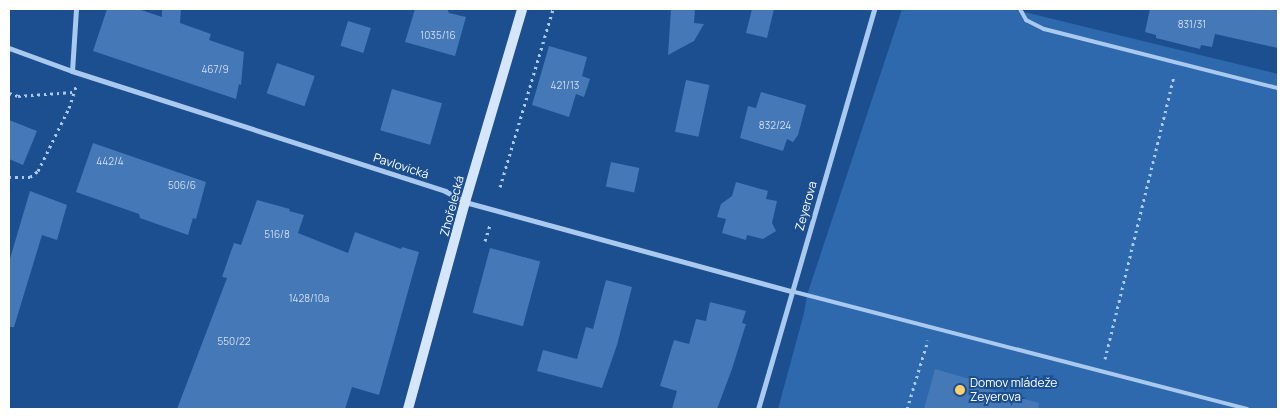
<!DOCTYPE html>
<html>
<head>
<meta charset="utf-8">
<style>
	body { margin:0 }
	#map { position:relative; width:1287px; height:418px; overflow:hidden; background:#1b4f8f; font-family:Manrope,sans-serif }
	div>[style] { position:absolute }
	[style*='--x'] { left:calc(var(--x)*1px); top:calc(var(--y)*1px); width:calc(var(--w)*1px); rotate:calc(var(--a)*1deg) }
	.green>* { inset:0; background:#2e69ad }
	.building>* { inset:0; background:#4478b7; transform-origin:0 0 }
	.path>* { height:3px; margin-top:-1.5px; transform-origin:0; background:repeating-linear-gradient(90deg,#a9c9ee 0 2.5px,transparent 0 6.5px) }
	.lane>* { height:4px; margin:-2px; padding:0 2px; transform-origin:2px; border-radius:2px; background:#a9c9ee }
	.street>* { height:5px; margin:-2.5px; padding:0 2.5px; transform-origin:2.5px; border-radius:2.5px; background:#a9c9ee }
	.secondary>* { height:10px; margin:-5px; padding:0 5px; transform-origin:5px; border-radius:5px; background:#d6e6fa }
	.dots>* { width:14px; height:14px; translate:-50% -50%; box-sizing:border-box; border:2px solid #1b4f8f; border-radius:50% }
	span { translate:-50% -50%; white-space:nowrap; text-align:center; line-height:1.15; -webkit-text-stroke:4px #1b4f8f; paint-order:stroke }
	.number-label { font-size:10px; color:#d0dded }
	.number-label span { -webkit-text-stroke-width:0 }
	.street-label { font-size:12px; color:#fff }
	.poi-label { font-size:12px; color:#fff }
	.left { translate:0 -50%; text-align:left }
	.frame { position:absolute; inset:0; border:10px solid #fff; pointer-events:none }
</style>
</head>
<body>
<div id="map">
	<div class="green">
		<div style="clip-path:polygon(902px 9px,1012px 9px,1278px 74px,1278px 409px,778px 409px,804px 313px,807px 295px)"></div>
	</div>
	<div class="building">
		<div style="clip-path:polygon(107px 9px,138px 9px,162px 17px,162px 9px,181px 9px,180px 23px,211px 34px,209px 40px,244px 52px,241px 85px,239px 84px,236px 99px,93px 51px)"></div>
		<div style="clip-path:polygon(415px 9px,447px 9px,449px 13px,466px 17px,455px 56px,405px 42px)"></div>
		<div style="clip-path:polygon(671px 9px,695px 9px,694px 23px,704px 24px,694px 41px,668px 55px)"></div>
		<div style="clip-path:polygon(752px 9px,774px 9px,767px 38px,746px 33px)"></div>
		<div style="clip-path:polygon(1150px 9px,1278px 9px,1278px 48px,1215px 34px,1212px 47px,1201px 45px,1200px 49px,1156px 38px,1156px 35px,1145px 32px)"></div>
		<div style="left:348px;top:21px;width:24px;height:26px;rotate:17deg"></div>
		<div style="clip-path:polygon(549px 46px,587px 57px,582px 76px,590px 79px,584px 97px,576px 94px,569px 117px,532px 105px)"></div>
		<div style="left:277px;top:63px;width:40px;height:32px;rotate:19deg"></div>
		<div style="left:686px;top:80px;width:24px;height:53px;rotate:12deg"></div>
		<div style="left:392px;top:89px;width:52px;height:43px;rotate:16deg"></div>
		<div style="clip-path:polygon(761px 92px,806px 105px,798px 135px,793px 142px,787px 139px,783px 151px,740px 138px,748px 106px,756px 108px)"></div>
		<div style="clip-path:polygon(9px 120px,37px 131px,23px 165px,9px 159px)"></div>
		<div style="clip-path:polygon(93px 143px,206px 182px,196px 219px,193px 218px,188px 235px,140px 218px,139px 214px,76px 192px)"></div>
		<div style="left:611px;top:162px;width:29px;height:25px;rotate:12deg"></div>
		<div style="clip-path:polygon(736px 182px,768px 191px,766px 199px,777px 201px,772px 223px,776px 231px,763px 239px,747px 235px,746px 240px,722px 233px,726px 219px,717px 217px,721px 204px,732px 196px)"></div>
		<div style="clip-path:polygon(30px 191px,67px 205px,57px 240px,42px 235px,14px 327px,9px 327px,9px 262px)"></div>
		<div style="clip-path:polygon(257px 200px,290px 209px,289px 211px,304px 215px,298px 233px,348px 253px,355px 232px,401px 249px,402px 247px,419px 252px,379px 395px,352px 387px,345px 409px,177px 409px,227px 278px,222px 277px,230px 254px,234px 243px,241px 245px)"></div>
		<div style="left:490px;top:248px;width:52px;height:67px;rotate:15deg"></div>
		<div style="clip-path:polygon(606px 280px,632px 287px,617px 345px,602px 388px,537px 371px,543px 350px,577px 359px,586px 327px,593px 329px)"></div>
		<div style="clip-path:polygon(710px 302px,746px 311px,742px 323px,746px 324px,732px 369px,717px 409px,672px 409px,677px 391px,660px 386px,674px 340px,689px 344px,696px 319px,706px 321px)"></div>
		<div style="clip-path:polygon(935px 369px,973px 380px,977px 386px,1039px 403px,1038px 409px,924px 409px)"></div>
	</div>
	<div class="path">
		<div style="--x:9;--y:93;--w:9;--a:18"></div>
		<div style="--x:18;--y:96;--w:55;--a:-4.2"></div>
		<div style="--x:9;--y:177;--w:21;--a:0"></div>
		<div style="--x:30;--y:177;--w:10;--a:-37"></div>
		<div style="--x:38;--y:171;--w:70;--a:-63.8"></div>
		<div style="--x:69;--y:108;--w:23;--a:-72"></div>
		<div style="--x:500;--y:187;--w:186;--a:-73.4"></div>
		<div style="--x:485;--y:241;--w:17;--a:-73"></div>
		<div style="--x:1105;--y:359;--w:291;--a:-76.3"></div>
		<div style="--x:907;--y:409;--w:72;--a:-73.1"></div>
	</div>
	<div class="lane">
		<div style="--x:1020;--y:9;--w:13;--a:61"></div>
		<div style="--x:1026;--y:20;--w:20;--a:27"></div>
		<div style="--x:1044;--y:29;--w:241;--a:14.2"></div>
		<div style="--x:791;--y:291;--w:471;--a:14.5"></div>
	</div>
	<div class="street">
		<div style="--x:9;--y:48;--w:67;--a:20.1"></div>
		<div style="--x:72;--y:71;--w:392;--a:17.8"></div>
		<div style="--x:445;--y:191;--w:23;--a:29"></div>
		<div style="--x:465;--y:202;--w:338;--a:15.3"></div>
		<div style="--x:72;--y:71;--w:62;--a:-86.3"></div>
		<div style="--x:758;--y:409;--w:416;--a:-73.8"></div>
	</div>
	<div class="secondary">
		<div style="--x:408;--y:409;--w:215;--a:-74.6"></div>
		<div style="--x:465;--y:202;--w:201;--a:-73.5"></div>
	</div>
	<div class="dots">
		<div style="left:960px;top:390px;background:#ffd166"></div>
	</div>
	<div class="number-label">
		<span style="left:1192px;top:25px">831/31</span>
		<span style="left:438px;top:36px">1035/16</span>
		<span style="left:215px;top:70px">467/9</span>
		<span style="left:565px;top:86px">421/13</span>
		<span style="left:775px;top:126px">832/24</span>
		<span style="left:110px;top:162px">442/4</span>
		<span style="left:182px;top:186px">506/6</span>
		<span style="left:277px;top:235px">516/8</span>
		<span style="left:309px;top:299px">1428/10a</span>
		<span style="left:234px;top:342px">550/22</span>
	</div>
	<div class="street-label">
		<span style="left:401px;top:166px;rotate:18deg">Pavlovická</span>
		<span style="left:452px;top:206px;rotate:-75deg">Zhořelecká</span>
		<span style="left:806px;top:206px;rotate:-74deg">Zeyerova</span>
	</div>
	<div class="poi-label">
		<span class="left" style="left:970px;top:390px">Domov mládeže<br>Zeyerova</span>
	</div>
	<div class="frame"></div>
</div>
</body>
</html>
